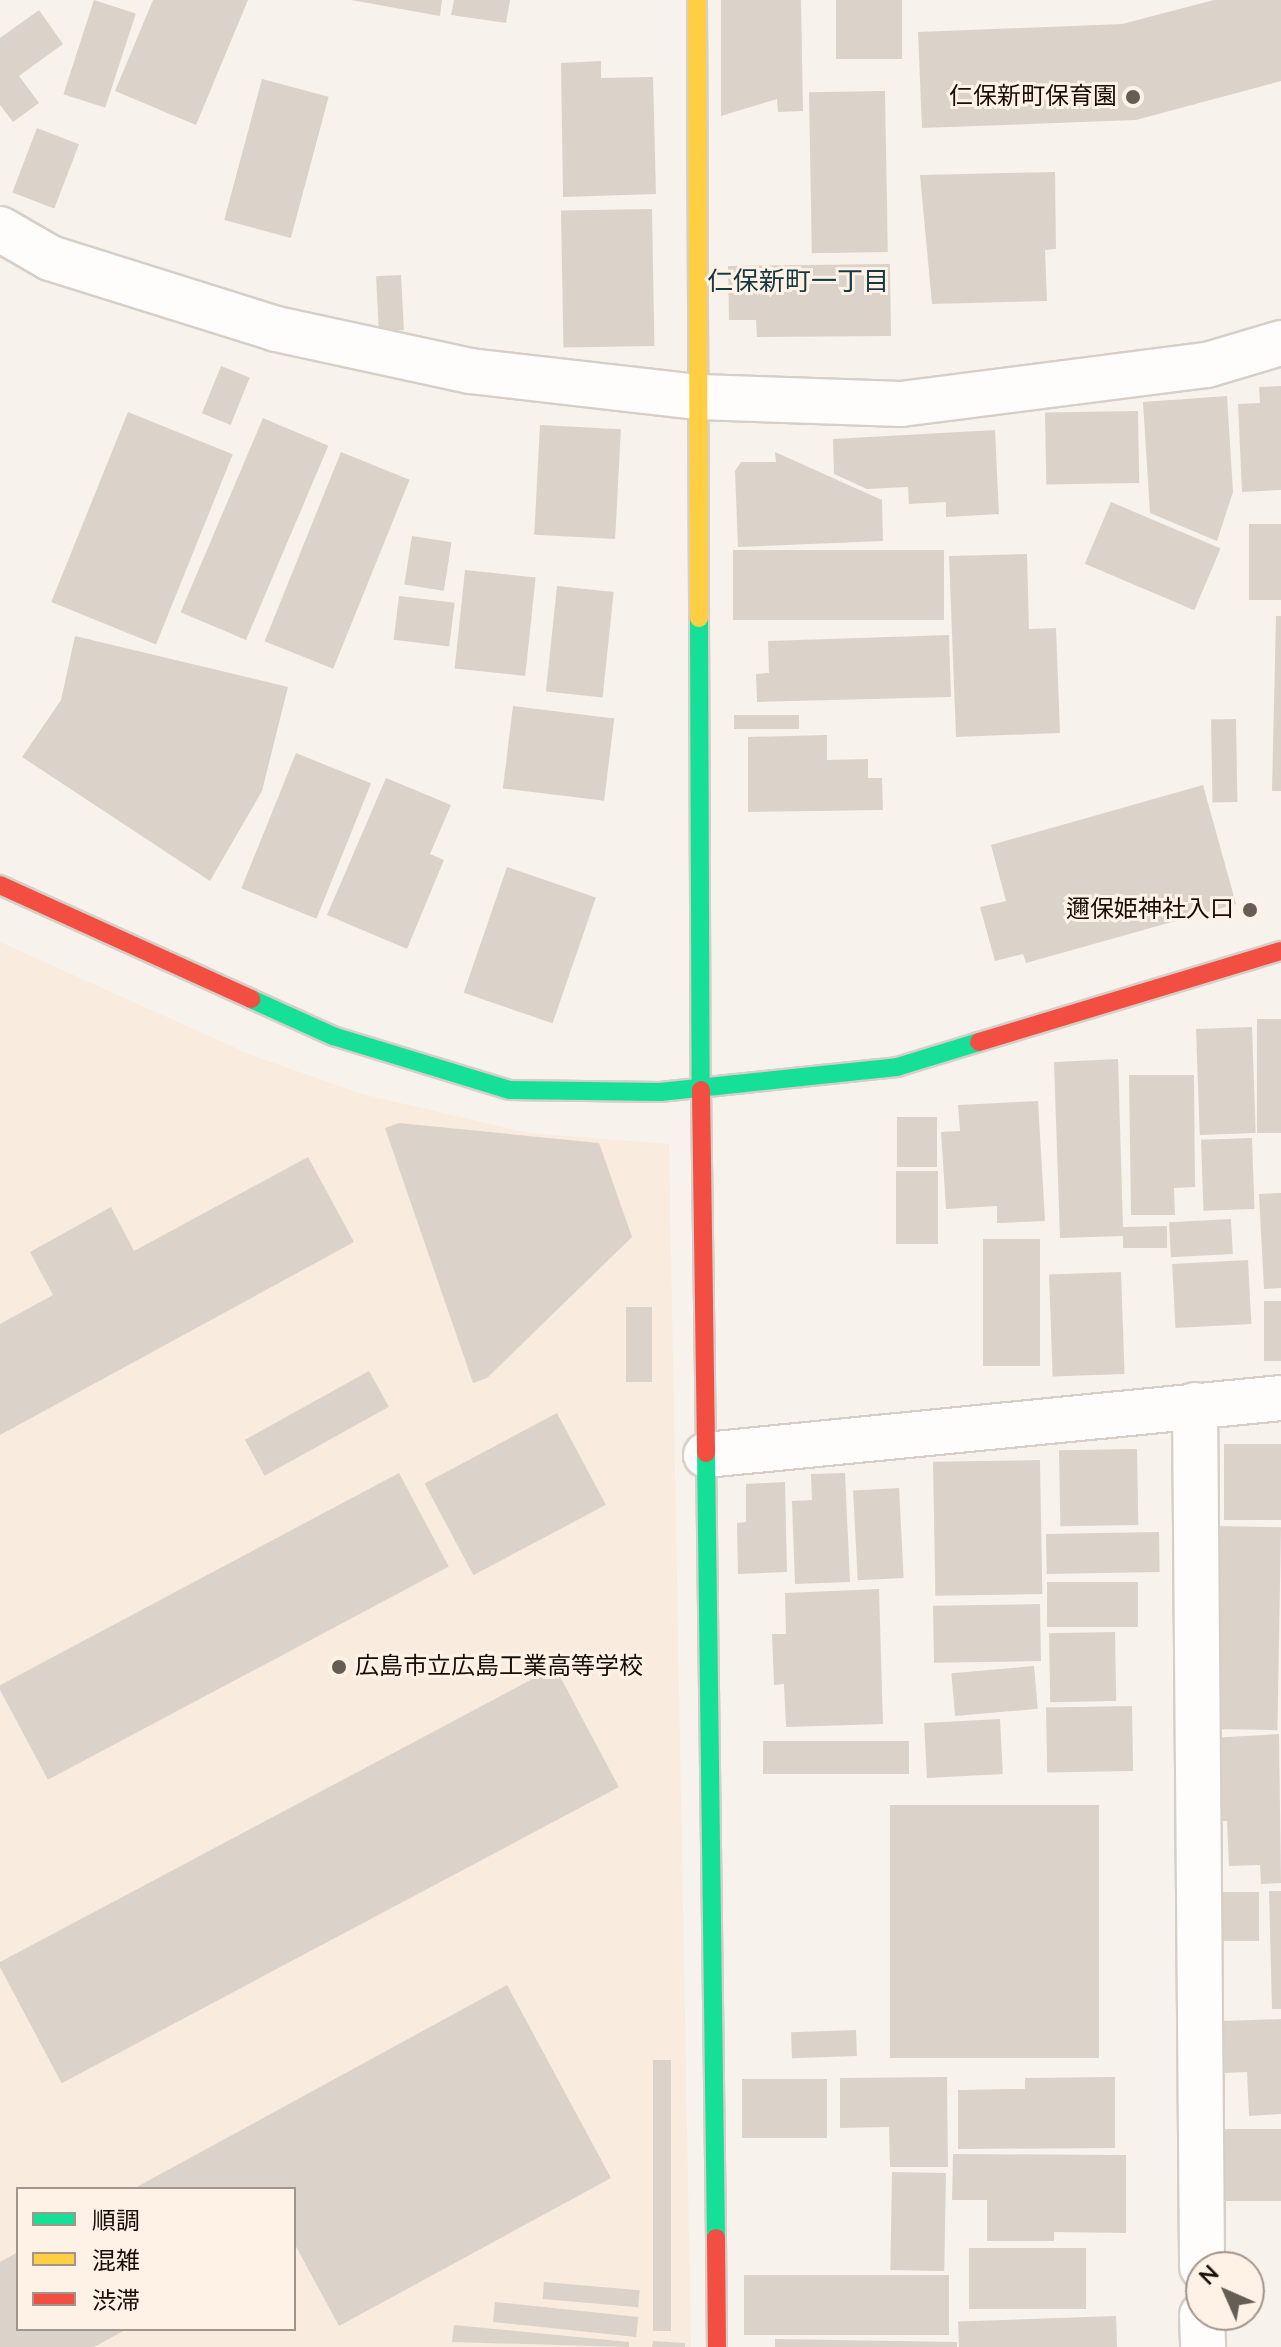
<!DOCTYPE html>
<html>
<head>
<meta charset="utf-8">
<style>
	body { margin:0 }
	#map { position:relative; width:1281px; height:2347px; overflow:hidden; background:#f8f2ec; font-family:"Nunito Sans","Noto Sans JP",sans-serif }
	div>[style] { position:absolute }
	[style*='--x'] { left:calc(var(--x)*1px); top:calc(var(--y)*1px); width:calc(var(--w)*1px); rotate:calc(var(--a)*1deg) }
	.built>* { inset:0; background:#f9ebdd }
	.building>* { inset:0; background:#dbd3ca; transform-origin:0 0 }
	.roads { filter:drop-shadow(2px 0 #d7cfc7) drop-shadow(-2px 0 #d7cfc7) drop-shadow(0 2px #d7cfc7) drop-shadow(0 -2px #d7cfc7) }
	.street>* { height:44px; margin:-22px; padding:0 22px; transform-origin:22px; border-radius:22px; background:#fefdfc }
	.fast>* { height:18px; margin:-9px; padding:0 9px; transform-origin:9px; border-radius:9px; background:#16e098 }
	.slow>* { height:18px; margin:-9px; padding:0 9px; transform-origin:9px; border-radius:9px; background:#ffcf43 }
	.jam>* { height:18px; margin:-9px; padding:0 9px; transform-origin:9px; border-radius:9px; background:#f24e42 }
	.dots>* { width:22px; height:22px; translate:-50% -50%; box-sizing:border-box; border:4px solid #fef2e6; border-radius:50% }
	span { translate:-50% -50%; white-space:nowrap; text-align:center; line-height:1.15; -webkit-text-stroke:6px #fef2e6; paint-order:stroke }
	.poi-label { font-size:24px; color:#170d04 }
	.right { translate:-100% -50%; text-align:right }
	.left { translate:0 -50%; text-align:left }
	.neighbourhood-label { font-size:26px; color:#183840 }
	.legend { position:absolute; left:16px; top:2187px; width:280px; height:144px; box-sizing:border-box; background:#fef2e6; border:2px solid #a2968c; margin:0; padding:10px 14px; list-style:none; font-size:24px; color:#170d04 }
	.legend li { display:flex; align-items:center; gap:16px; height:40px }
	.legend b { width:40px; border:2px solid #a2968c }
	.north { position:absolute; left:1185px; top:2251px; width:80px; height:80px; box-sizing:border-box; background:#fef2e6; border:2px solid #a2968c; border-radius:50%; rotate:315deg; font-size:22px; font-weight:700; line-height:32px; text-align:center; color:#170d04 }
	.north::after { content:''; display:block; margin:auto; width:28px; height:36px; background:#665d55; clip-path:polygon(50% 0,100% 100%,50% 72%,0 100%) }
</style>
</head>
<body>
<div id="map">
	<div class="built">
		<div style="clip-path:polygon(evenodd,0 942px,251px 1055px,362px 1094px,528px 1133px,669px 1144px,691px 2347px,0 2347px,0 942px,18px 2189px,294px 2189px,294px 2329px,18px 2329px,18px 2189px)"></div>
	</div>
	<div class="building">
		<div style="left:94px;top:0;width:44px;height:99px;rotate:18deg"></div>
		<div style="clip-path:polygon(153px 0,248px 0,196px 125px,115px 91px)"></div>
		<div style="clip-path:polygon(351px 0,442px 0,440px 16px)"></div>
		<div style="clip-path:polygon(454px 0,510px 0,506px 23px,451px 15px)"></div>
		<div style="clip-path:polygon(721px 0,801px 0,803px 111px,778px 112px,777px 99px,721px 116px)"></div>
		<div style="left:836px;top:0;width:66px;height:59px"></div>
		<div style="clip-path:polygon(1214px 0,1281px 0,1281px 81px,1136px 120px,922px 128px,918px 32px,1122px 24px)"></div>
		<div style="clip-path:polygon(39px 10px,63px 44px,19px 76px,39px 103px,13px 122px,0 105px,0 38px)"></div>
		<div style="clip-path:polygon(601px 61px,601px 78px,653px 77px,656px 194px,563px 197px,561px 63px)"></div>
		<div style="left:262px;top:79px;width:69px;height:146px;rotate:15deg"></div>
		<div style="left:885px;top:91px;width:161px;height:76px;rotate:89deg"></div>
		<div style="left:37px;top:128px;width:45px;height:69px;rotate:21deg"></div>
		<div style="clip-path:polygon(1055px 172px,1056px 249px,1045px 250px,1047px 301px,932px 304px,920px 175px)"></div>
		<div style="left:652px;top:209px;width:137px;height:91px;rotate:89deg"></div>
		<div style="clip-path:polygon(890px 264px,891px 336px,757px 337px,756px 320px,729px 320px,728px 266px)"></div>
		<div style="left:401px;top:275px;width:55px;height:25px;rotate:87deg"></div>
		<div style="left:221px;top:366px;width:31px;height:51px;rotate:22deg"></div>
		<div style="clip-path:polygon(1281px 386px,1281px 490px,1242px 492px,1238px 404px,1260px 403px,1259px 387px)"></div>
		<div style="clip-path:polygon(1227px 396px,1233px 492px,1217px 541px,1150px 513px,1143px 402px)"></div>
		<div style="left:1138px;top:411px;width:72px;height:93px;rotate:89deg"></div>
		<div style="left:128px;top:412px;width:113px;height:205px;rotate:22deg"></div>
		<div style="left:263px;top:418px;width:71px;height:211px;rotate:23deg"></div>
		<div style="left:540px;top:425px;width:81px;height:110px;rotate:3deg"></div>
		<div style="clip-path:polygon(995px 430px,999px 514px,946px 517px,946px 502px,909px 504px,908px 487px,867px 489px,834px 474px,833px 439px)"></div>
		<div style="left:341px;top:452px;width:74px;height:204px;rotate:22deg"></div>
		<div style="clip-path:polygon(775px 452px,882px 500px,883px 541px,738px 547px,735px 471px,741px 462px,776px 462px)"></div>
		<div style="left:1111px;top:502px;width:119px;height:67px;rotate:23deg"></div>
		<div style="left:1249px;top:524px;width:32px;height:76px"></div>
		<div style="left:412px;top:536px;width:40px;height:49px;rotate:9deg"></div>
		<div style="left:944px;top:550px;width:70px;height:211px;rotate:90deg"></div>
		<div style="clip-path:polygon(1027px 554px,1029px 629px,1056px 628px,1060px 733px,956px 737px,949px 556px)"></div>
		<div style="left:465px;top:570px;width:71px;height:99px;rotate:6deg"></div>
		<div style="left:557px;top:586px;width:57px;height:106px;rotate:6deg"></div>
		<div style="left:399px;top:596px;width:56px;height:44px;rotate:7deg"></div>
		<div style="clip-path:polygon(1276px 616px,1281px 616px,1281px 791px,1272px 791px)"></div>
		<div style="clip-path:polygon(949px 635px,951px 697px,757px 702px,756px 674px,769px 673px,768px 641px)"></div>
		<div style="clip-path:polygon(75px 636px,288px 687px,262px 791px,210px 881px,22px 757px,61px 700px)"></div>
		<div style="left:513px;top:706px;width:102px;height:83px;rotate:7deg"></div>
		<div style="left:799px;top:715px;width:14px;height:65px;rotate:90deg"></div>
		<div style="left:1236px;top:719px;width:83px;height:25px;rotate:89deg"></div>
		<div style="clip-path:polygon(827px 735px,827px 760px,868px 759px,868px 778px,882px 778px,883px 810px,748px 812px,748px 737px)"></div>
		<div style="left:296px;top:753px;width:81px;height:146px;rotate:22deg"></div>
		<div style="clip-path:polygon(386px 778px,451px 805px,430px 854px,444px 860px,407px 949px,327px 915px)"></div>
		<div style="clip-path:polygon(1203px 785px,1236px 904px,1026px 963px,1023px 954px,995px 961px,980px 907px,1006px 901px,991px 845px)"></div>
		<div style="left:507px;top:867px;width:94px;height:133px;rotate:19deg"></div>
		<div style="left:1257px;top:1019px;width:24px;height:114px"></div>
		<div style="left:1252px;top:1027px;width:106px;height:56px;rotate:88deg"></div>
		<div style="clip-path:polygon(1118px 1059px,1123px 1227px,1167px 1226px,1167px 1248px,1123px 1248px,1123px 1236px,1060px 1238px,1054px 1062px)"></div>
		<div style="clip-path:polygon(1129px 1075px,1194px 1075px,1195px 1187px,1174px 1188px,1175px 1215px,1131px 1215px)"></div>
		<div style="clip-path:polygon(1038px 1101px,1045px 1221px,997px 1223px,997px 1206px,946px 1209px,941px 1132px,960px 1131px,958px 1105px)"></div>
		<div style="left:897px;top:1117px;width:40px;height:50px"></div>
		<div style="clip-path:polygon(399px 1123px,599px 1143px,632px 1237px,487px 1378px,473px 1383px,385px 1128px)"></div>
		<div style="left:1252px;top:1138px;width:71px;height:51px;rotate:88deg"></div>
		<div style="clip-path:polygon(308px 1157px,354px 1242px,0 1435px,0 1324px,53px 1295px,30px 1252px,111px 1207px,134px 1251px)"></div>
		<div style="left:896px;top:1171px;width:42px;height:73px"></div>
		<div style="clip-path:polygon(1281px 1193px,1281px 1288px,1264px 1289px,1259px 1194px)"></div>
		<div style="left:1231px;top:1219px;width:35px;height:62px;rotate:87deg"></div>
		<div style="left:983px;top:1239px;width:57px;height:127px"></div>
		<div style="left:1248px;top:1260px;width:64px;height:76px;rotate:87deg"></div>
		<div style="left:1121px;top:1272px;width:102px;height:72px;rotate:88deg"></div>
		<div style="left:1264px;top:1301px;width:17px;height:60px"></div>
		<div style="left:652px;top:1307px;width:75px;height:26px;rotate:90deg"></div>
		<div style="left:369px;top:1371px;width:41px;height:142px;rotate:61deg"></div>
		<div style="left:557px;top:1413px;width:104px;height:150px;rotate:62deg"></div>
		<div style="left:1281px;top:1444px;width:76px;height:57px;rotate:90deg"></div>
		<div style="left:1137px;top:1449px;width:76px;height:78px;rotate:89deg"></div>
		<div style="left:1040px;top:1460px;width:134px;height:107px;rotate:89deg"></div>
		<div style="left:399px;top:1473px;width:106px;height:454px;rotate:62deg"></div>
		<div style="clip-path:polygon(845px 1473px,850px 1582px,795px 1584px,792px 1501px,812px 1500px,811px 1474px)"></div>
		<div style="clip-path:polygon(785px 1482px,787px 1572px,738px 1574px,737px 1523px,746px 1522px,746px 1484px)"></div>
		<div style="left:899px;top:1488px;width:90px;height:46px;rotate:87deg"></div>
		<div style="left:1213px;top:1526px;width:68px;height:203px;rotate:1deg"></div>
		<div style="left:1159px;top:1532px;width:40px;height:113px;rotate:89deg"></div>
		<div style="left:1138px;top:1582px;width:45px;height:91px;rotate:90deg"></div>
		<div style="clip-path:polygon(879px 1589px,883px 1724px,786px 1727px,784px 1684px,774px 1685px,772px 1634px,786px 1634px,785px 1593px)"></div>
		<div style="left:1040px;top:1604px;width:57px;height:107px;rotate:89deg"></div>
		<div style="left:1115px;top:1632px;width:69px;height:66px;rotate:89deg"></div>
		<div style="left:1034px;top:1666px;width:43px;height:83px;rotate:85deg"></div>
		<div style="left:555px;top:1667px;width:136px;height:631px;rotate:62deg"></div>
		<div style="left:1132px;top:1706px;width:65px;height:86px;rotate:89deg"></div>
		<div style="left:1000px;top:1719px;width:55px;height:76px;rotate:87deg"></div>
		<div style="clip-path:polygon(1279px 1734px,1281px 1883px,1261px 1884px,1260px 1865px,1229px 1866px,1227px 1821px,1213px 1821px,1210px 1738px)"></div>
		<div style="left:909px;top:1741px;width:33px;height:146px;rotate:90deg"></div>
		<div style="left:1099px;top:1805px;width:253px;height:209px;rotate:90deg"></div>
		<div style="clip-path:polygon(1269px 1891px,1281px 1891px,1281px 2009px,1272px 2009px)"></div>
		<div style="left:1215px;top:1892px;width:44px;height:49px"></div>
		<div style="clip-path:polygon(507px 1985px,611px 2178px,339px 2326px,294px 2243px,294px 2189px,133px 2189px)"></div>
		<div style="clip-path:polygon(1281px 2019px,1281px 2114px,1249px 2116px,1247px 2072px,1225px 2073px,1223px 2021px)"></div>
		<div style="left:856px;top:2030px;width:26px;height:65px;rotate:88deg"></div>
		<div style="left:653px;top:2060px;width:18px;height:271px"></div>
		<div style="clip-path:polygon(947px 2077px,948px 2167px,890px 2167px,889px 2127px,840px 2128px,840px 2078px)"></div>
		<div style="clip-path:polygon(1115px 2077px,1115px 2148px,958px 2149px,958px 2090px,1025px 2089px,1025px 2078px)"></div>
		<div style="left:742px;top:2079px;width:85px;height:59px"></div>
		<div style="left:1281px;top:2129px;width:72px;height:59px;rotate:90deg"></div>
		<div style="clip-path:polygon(953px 2154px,1126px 2155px,1126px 2233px,1054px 2232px,1054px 2241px,987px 2241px,987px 2200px,952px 2200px)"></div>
		<div style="left:892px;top:2172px;width:54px;height:98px;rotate:1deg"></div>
		<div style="left:969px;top:2248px;width:117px;height:61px"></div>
		<div style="clip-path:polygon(18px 2252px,18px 2329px,127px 2329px,94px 2347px,0 2347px,0 2262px)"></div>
		<div style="left:949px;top:2275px;width:60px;height:205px;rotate:90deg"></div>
		<div style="left:544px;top:2282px;width:96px;height:17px;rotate:5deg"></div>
		<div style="left:495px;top:2302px;width:144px;height:20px;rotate:6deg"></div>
		<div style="left:1116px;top:2316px;width:31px;height:158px;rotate:88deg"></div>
		<div style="clip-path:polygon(454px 2325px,629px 2342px,629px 2347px,452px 2342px)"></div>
		<div style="clip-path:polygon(775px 2339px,957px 2342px,957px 2347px,775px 2347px)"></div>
		<div style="clip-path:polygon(653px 2341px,685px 2343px,685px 2347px,652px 2347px)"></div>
	</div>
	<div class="roads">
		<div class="street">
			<div style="--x:0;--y:229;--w:58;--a:30.1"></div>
			<div style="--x:50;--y:258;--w:237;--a:17.4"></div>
			<div style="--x:276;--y:329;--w:198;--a:12.2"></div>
			<div style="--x:470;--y:371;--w:230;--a:6.5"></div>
			<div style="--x:699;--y:397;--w:202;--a:2"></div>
			<div style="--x:901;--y:404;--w:308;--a:-7.3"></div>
			<div style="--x:1207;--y:365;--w:77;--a:-16.6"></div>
			<div style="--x:1195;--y:1405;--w:862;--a:89.53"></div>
			<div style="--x:706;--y:1455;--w:578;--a:-5.66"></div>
			<div style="--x:1202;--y:2315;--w:32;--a:88"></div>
		</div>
		<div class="fast">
			<div style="--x:699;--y:618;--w:472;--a:89.8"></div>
			<div style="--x:251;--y:999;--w:90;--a:24.3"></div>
			<div style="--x:333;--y:1036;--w:185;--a:17"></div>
			<div style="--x:510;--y:1090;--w:150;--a:0.8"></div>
			<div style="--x:660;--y:1092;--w:238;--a:-6"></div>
			<div style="--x:897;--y:1067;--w:86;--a:-17"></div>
			<div style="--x:706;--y:1453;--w:785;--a:89.27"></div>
		</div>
		<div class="slow">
			<div style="--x:697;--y:0;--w:618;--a:89.81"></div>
		</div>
		<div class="jam">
			<div style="--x:0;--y:885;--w:276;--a:24.4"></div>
			<div style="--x:979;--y:1042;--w:315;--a:-16.8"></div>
			<div style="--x:701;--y:1090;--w:363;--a:89.2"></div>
			<div style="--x:716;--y:2238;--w:109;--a:89.5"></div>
		</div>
	</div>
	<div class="dots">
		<div style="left:1133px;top:97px;background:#665d55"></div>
		<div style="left:1250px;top:910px;background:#665d55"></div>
		<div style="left:339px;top:1667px;background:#665d55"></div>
	</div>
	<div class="poi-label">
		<span class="right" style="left:1117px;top:97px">仁保新町保育園</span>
		<span class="right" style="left:1234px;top:910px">邇保姫神社入口</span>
		<span class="left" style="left:355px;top:1667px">広島市立広島工業高等学校</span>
	</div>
	<div class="neighbourhood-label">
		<span style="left:798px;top:282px">仁保新町一丁目</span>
	</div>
	<ul class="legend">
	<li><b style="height:10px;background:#16e098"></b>順調</li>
	<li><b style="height:10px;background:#ffcf43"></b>混雑</li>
	<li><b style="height:10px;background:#f24e42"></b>渋滞</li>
	</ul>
	<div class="north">N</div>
</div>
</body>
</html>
